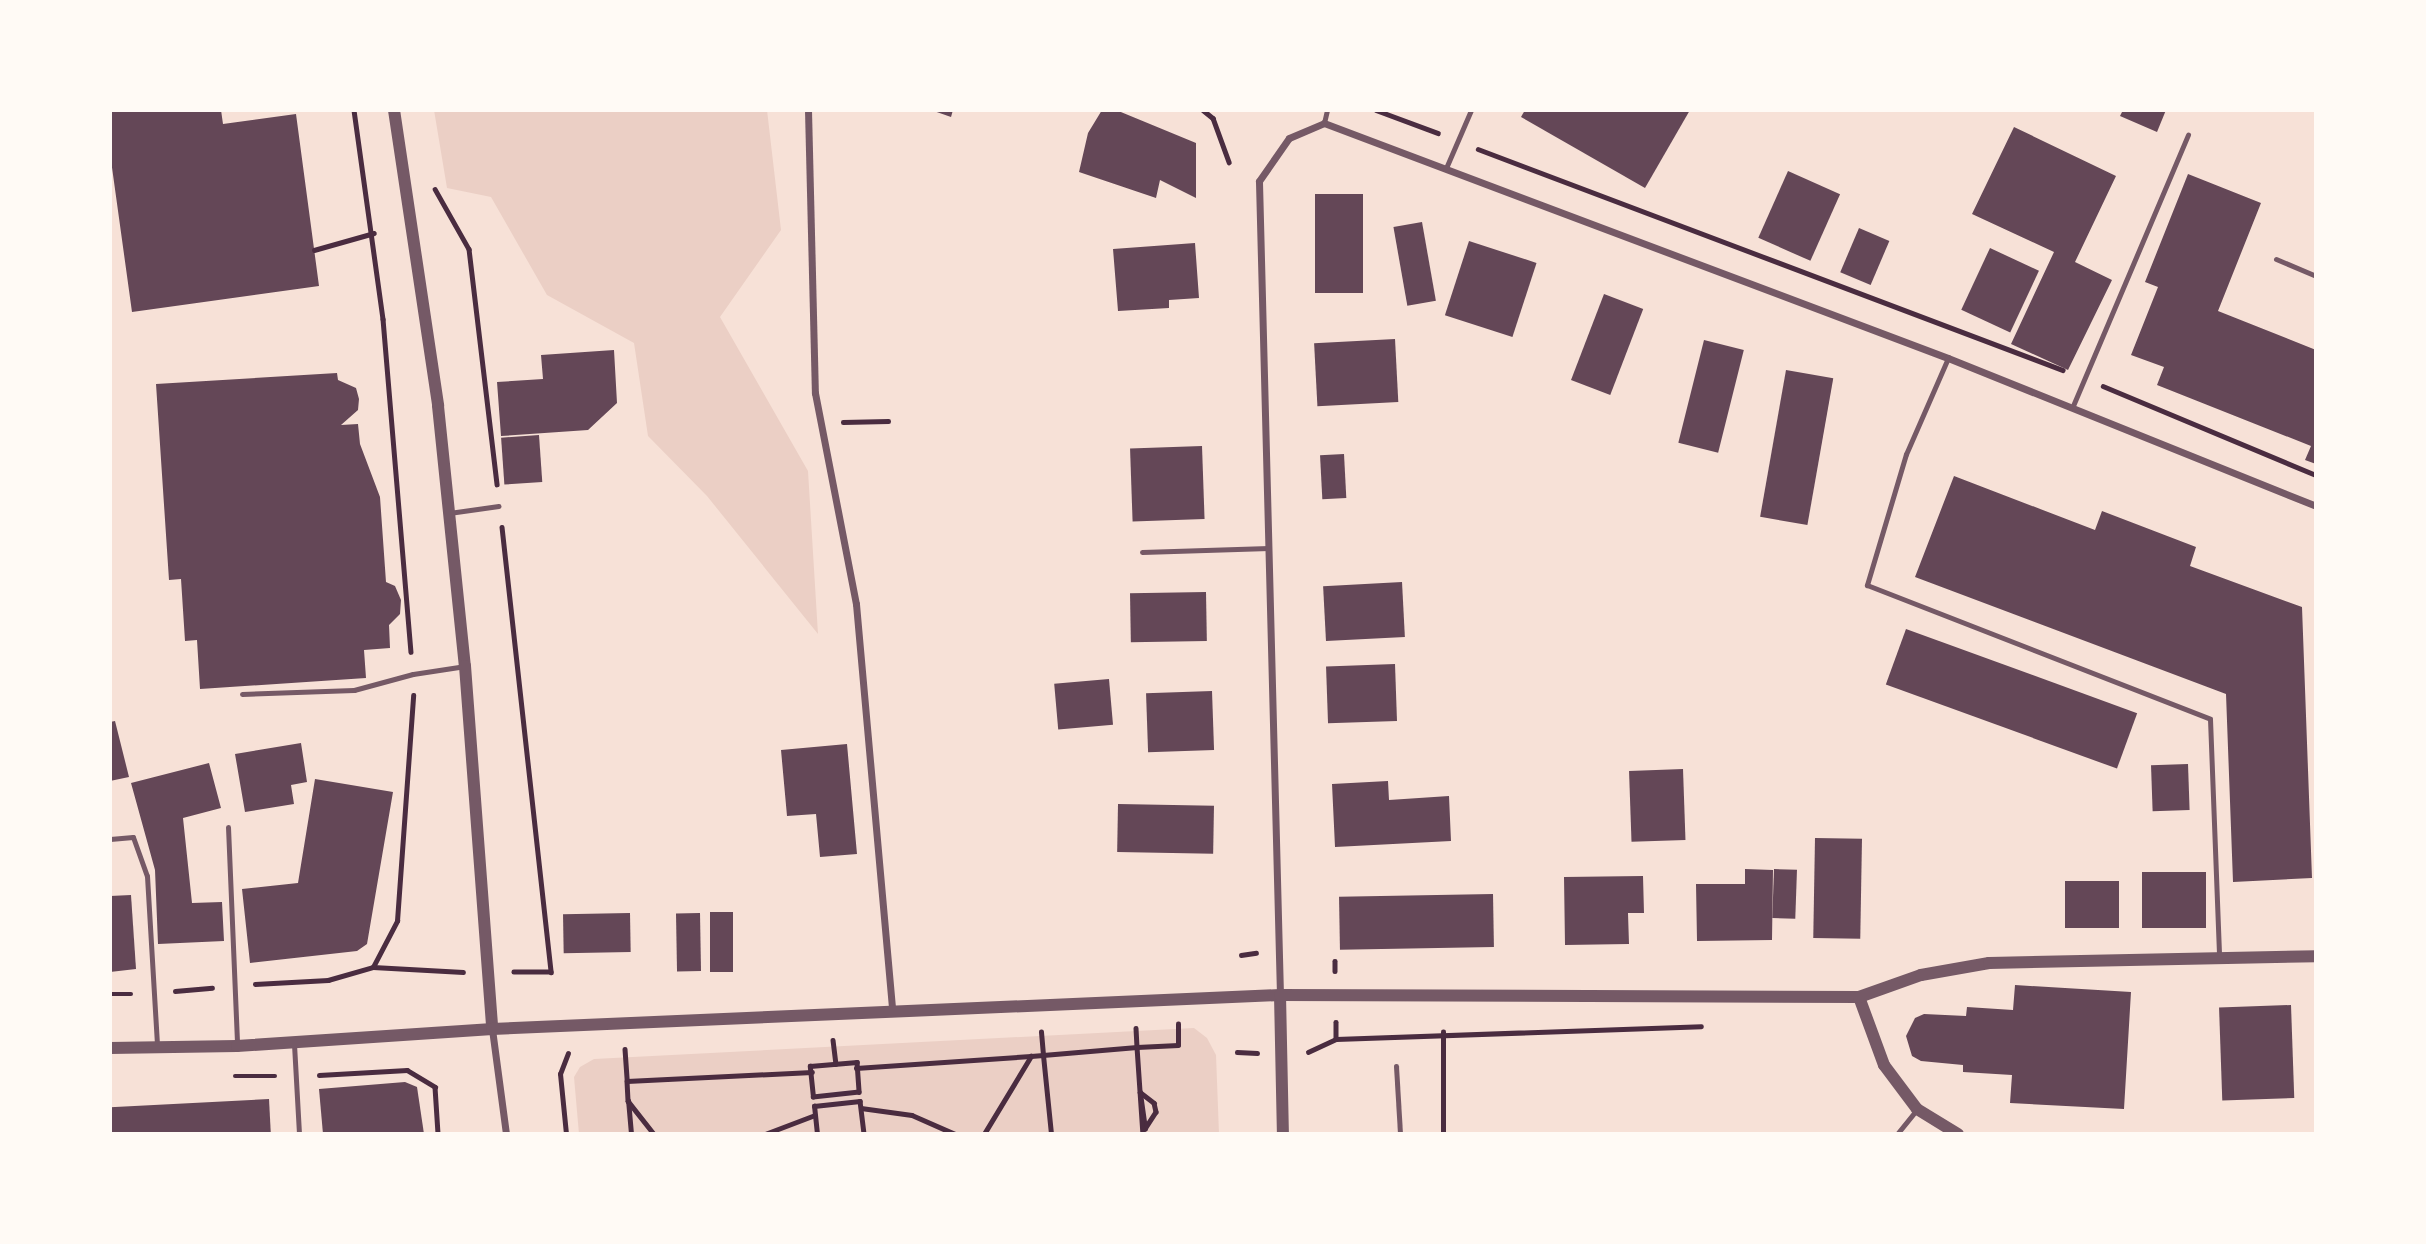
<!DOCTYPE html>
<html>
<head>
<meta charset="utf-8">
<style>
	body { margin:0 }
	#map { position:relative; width:2426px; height:1244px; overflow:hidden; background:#f7e1d7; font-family:Georgia,serif }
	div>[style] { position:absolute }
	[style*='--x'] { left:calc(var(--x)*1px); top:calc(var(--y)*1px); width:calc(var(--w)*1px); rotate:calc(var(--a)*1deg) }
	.green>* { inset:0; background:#ebcfc5 }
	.building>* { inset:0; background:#644757; transform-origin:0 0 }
	.path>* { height:4.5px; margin:-2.25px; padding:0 2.25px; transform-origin:2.25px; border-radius:2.25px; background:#4a2c40 }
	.service>* { height:5px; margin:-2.5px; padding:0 2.5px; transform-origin:2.5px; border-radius:2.5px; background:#755966 }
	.minor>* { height:7px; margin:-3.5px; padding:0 3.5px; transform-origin:3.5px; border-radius:3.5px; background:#755966 }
	.tertiary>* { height:12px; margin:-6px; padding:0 6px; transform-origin:6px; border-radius:6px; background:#755966 }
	span { translate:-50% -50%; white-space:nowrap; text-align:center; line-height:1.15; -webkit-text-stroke:5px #fffaf5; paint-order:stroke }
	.frame { position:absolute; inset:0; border:112px solid #fffaf5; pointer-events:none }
</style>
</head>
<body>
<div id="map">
	<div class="green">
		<div style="clip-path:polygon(434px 110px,767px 110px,781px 230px,720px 317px,808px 471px,818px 634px,707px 496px,648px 436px,634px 343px,547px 295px,491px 197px,447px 188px)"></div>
		<div style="clip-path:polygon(1194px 1028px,1207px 1038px,1216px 1055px,1219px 1134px,579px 1134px,574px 1077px,580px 1067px,594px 1059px)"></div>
	</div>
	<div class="building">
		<div style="clip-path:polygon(110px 110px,221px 110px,223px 124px,296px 114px,319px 286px,132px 312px,110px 153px)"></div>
		<div style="clip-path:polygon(931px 110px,953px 110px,951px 117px)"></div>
		<div style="clip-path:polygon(1102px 110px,1116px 110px,1196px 143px,1196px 198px,1160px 180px,1156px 198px,1079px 172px,1088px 133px)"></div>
		<div style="clip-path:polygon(1525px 110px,1690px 110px,1645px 188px,1521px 117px)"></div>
		<div style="clip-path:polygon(2123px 110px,2166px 110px,2157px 132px,2120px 116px)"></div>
		<div style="clip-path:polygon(2014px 127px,2116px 176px,2075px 262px,2112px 280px,2068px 370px,2011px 344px,2054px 252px,1972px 214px)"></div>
		<div style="left:1788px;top:171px;width:57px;height:73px;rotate:24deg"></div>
		<div style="clip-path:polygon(2188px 174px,2261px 203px,2218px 311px,2316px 350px,2316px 464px,2305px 460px,2311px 446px,2157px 385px,2164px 367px,2131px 355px,2158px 287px,2145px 282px)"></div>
		<div style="left:1315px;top:194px;width:48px;height:99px"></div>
		<div style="left:1422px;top:222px;width:80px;height:29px;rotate:80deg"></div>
		<div style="left:1859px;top:228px;width:33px;height:48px;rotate:23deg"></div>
		<div style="left:1469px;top:241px;width:71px;height:78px;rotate:18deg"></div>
		<div style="clip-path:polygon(1195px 243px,1199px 298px,1169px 300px,1169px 308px,1118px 311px,1113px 249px)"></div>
		<div style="left:1990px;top:248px;width:54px;height:68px;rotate:25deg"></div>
		<div style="left:1604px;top:294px;width:42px;height:92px;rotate:21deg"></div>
		<div style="left:1395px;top:339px;width:63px;height:81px;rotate:87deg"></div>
		<div style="left:1704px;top:340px;width:41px;height:106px;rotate:14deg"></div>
		<div style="clip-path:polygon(614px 350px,617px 403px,588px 430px,501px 436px,497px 382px,543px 379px,541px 355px)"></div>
		<div style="left:1786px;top:370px;width:48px;height:149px;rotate:10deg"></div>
		<div style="clip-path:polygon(337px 373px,338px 380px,356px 388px,359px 399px,358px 410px,341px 425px,358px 424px,360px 444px,380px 497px,386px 582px,395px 586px,401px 600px,400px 614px,389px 625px,390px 648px,364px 650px,366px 678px,200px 689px,197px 640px,185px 641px,181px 579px,169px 580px,156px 384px)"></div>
		<div style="left:539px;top:435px;width:47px;height:38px;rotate:86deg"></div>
		<div style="left:1202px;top:446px;width:73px;height:72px;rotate:88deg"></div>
		<div style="left:1344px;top:454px;width:44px;height:24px;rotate:87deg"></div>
		<div style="clip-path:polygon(1954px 476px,2095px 530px,2102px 511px,2196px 547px,2190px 566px,2302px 607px,2312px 878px,2233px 882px,2226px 694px,1915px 577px)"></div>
		<div style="left:1402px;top:582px;width:55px;height:79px;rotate:87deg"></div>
		<div style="left:1206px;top:592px;width:49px;height:76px;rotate:89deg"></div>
		<div style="left:1906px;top:629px;width:246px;height:59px;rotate:20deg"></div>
		<div style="left:1395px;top:664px;width:57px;height:69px;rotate:88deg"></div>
		<div style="left:1109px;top:679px;width:46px;height:55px;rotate:85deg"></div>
		<div style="left:1212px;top:691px;width:59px;height:66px;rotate:88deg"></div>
		<div style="clip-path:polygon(115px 721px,129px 777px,110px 781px,110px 722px)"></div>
		<div style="clip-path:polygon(301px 743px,307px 782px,291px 785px,294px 804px,245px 812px,235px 754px)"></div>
		<div style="clip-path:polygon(847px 744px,857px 854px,820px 857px,816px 814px,787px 816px,781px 750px)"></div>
		<div style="clip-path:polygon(209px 763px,221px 808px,183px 818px,192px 903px,222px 902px,224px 941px,158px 944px,155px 870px,131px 783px)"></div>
		<div style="left:2188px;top:764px;width:46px;height:37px;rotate:88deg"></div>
		<div style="left:1683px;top:769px;width:71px;height:54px;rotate:88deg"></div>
		<div style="clip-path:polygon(315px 779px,393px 792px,367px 944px,357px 951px,250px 963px,242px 889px,298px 883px)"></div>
		<div style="clip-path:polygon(1388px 781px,1389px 800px,1449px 796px,1451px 841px,1335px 847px,1332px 784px)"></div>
		<div style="left:1118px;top:804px;width:96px;height:48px;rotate:1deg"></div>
		<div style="left:1815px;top:838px;width:47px;height:100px;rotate:1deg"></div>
		<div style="clip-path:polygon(1745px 869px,1773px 870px,1772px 940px,1697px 941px,1696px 884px,1745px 884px)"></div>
		<div style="left:1774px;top:869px;width:23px;height:49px;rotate:2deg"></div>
		<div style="left:2142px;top:872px;width:64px;height:56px"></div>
		<div style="clip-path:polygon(1643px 876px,1644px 913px,1628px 913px,1629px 944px,1565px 945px,1564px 877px)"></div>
		<div style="left:2119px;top:881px;width:47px;height:54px;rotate:90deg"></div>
		<div style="left:1493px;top:894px;width:53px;height:154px;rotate:89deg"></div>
		<div style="clip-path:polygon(131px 895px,136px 969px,110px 972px,110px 896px)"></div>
		<div style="left:710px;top:912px;width:23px;height:60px"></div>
		<div style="left:630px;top:913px;width:39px;height:67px;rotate:89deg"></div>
		<div style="left:700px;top:913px;width:58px;height:24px;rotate:89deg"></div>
		<div style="clip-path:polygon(2015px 985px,2131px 992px,2124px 1109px,2010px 1103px,2012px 1075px,1963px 1072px,1963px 1065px,1921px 1061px,1912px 1056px,1906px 1036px,1915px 1018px,1924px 1014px,1966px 1016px,1967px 1007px,2013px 1010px)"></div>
		<div style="left:2291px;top:1005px;width:93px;height:72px;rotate:88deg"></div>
		<div style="clip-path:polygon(405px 1082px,417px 1087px,424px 1134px,323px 1134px,319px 1089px)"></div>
		<div style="left:269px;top:1099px;width:35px;height:159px;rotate:87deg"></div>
	</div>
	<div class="path">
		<div style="--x:354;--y:110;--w:211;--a:82.1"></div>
		<div style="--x:383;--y:319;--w:334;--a:85.2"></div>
		<div style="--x:1203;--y:110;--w:13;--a:39"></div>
		<div style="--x:1213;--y:118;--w:47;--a:70"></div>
		<div style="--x:1376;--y:110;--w:66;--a:20.4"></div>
		<div style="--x:1478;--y:149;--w:625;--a:20.7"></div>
		<div style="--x:435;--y:189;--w:69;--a:60.5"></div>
		<div style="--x:469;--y:249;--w:237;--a:83.2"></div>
		<div style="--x:314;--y:250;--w:62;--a:-15.8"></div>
		<div style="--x:2103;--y:386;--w:231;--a:22.7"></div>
		<div style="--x:843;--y:422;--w:45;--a:-1.3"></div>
		<div style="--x:502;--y:527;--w:448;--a:83.7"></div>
		<div style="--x:551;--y:972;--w:37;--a:180"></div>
		<div style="--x:1241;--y:955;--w:15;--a:-8"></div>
		<div style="--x:1335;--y:961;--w:10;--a:90"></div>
		<div style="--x:373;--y:967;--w:90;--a:3.2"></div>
		<div style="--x:255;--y:984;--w:73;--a:-3.1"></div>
		<div style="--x:328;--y:980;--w:47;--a:-16.1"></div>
		<div style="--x:373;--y:967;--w:52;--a:-62.4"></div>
		<div style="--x:397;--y:921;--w:226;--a:-85.9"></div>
		<div style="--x:175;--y:991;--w:37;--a:-5"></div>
		<div style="--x:110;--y:994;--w:21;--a:0"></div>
		<div style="--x:1336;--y:1022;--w:17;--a:90"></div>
		<div style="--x:1136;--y:1028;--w:19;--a:87"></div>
		<div style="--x:1137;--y:1047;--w:41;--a:-2.8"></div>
		<div style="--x:1178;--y:1045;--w:21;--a:-90"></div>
		<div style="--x:833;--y:1040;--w:24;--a:83"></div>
		<div style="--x:625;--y:1049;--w:32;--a:86"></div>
		<div style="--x:627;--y:1081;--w:185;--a:-2.8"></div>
		<div style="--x:1237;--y:1052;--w:20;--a:3"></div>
		<div style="--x:1308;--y:1052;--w:31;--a:-25"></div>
		<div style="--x:1336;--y:1039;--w:365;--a:-2"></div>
		<div style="--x:857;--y:1062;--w:30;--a:86"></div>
		<div style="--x:859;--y:1092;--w:46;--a:173.8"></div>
		<div style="--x:813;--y:1097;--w:31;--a:-96"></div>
		<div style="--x:810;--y:1066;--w:47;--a:-4.9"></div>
		<div style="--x:856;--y:1068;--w:175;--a:-3.9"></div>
		<div style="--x:319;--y:1075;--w:88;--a:-3.3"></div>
		<div style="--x:407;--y:1070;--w:33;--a:31"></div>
		<div style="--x:435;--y:1087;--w:47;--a:86.3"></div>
		<div style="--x:235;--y:1076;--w:40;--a:0"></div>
		<div style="--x:627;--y:1081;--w:20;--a:87"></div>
		<div style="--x:1140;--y:1092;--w:18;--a:38"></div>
		<div style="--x:1154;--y:1103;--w:9;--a:77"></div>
		<div style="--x:1156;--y:1112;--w:20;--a:123"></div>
		<div style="--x:1145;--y:1129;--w:37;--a:-98"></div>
		<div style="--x:861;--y:1108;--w:51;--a:7.8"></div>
		<div style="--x:912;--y:1115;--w:47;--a:23.8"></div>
		<div style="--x:566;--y:1134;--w:60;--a:-95.7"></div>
		<div style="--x:560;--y:1074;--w:22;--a:-69"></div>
		<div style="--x:631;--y:1134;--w:33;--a:-95"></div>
		<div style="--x:628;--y:1101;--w:42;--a:51.8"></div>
		<div style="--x:765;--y:1134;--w:53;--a:-20.8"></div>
		<div style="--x:817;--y:1134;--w:28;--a:-96"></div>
		<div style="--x:814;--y:1106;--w:46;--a:-6.2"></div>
		<div style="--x:860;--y:1101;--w:33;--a:83"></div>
		<div style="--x:984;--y:1134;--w:91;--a:-58.9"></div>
		<div style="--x:1031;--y:1056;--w:12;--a:-5"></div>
		<div style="--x:1043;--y:1055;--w:23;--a:-95"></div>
		<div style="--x:1051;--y:1134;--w:79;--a:-95.8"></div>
		<div style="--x:1043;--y:1055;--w:94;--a:-4.9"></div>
		<div style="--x:1137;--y:1047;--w:87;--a:86.1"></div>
		<div style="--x:1443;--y:1134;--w:102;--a:-90"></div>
	</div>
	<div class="service">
		<div style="--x:1324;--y:123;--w:13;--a:-77"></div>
		<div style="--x:1446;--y:168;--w:63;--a:-66.7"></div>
		<div style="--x:2276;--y:259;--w:43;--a:23"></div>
		<div style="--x:1948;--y:358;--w:105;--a:113.6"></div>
		<div style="--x:1906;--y:454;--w:137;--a:106.6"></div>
		<div style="--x:1867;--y:585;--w:368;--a:21.3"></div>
		<div style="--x:2210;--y:719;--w:238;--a:87.8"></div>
		<div style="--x:2072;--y:408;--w:297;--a:-67"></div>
		<div style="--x:449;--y:513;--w:50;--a:-8"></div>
		<div style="--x:1142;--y:552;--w:127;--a:-1.8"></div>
		<div style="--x:242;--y:694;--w:112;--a:-2"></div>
		<div style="--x:354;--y:690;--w:61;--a:-15.2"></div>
		<div style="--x:413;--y:674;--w:53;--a:-8.7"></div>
		<div style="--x:228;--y:827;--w:219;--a:87.6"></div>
		<div style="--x:110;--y:839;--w:23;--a:-5"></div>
		<div style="--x:133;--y:837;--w:41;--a:70.3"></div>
		<div style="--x:147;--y:876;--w:170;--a:86.6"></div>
		<div style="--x:294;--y:1044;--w:90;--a:86.8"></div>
		<div style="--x:1396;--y:1066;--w:68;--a:86.6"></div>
		<div style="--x:1897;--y:1134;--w:32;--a:-51"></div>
	</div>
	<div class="minor">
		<div style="--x:808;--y:110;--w:283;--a:88.6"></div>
		<div style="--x:815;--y:393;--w:215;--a:79"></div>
		<div style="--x:856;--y:604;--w:409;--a:84.9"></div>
		<div style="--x:1280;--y:995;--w:814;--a:-91.48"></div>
		<div style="--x:1259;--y:181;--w:52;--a:-55.1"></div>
		<div style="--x:1289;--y:138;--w:38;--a:-23"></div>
		<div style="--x:1324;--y:123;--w:667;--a:20.64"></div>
		<div style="--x:1948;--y:358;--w:397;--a:21.9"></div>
		<div style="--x:492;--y:1029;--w:106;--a:82.4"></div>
	</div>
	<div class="tertiary">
		<div style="--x:394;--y:110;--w:299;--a:81.5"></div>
		<div style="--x:438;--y:406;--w:261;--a:84.1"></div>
		<div style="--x:465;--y:666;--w:364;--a:85.7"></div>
		<div style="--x:1280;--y:995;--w:139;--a:88.8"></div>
		<div style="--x:1859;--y:997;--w:72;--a:69.8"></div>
		<div style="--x:1884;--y:1065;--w:55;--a:53.1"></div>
		<div style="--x:1917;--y:1109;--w:48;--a:31.4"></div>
		<div style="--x:110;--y:1048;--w:127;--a:-0.9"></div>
		<div style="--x:237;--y:1046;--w:256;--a:-3.8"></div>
		<div style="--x:492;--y:1029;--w:789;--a:-2.47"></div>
		<div style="--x:1280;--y:995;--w:579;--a:0.2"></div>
		<div style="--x:1859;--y:997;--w:66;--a:-19.5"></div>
		<div style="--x:1921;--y:975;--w:69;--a:-10"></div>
		<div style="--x:1989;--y:963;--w:327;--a:-1.2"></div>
	</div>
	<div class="frame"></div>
</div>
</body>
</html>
